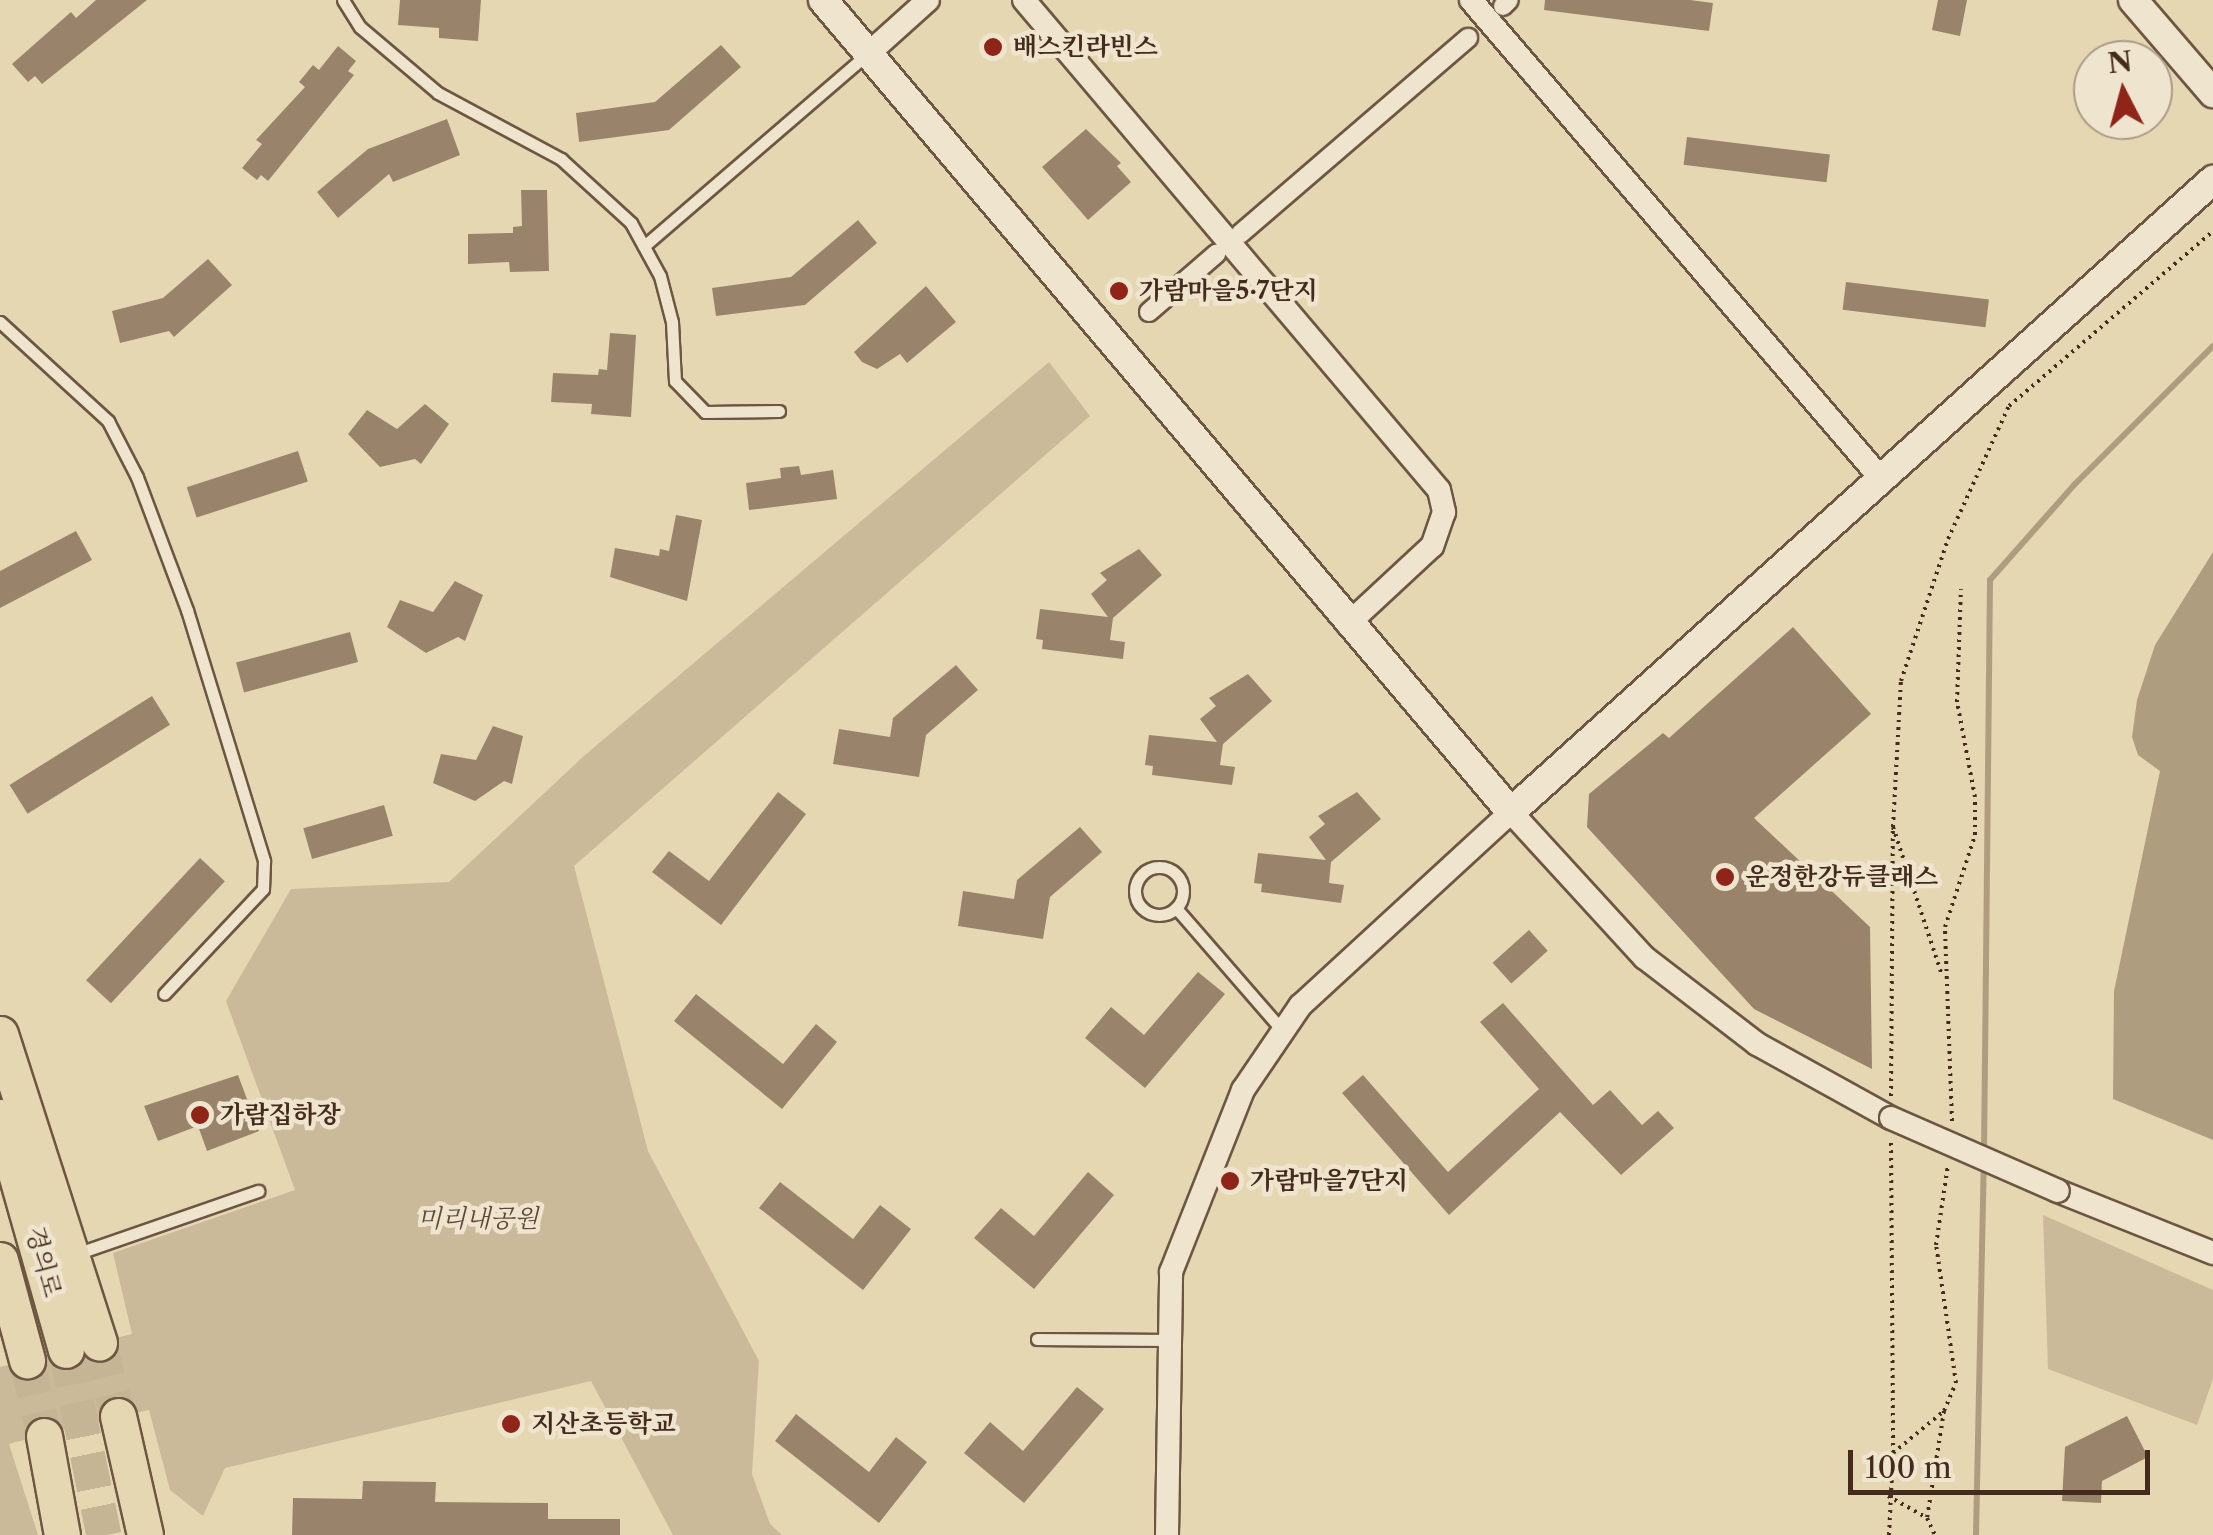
<!DOCTYPE html>
<html>
<head>
<meta charset="utf-8">
<style>
	body { margin:0 }
	#map { position:relative; width:2213px; height:1535px; overflow:hidden; background:#e6d7b3; font-family:"Libre Caslon Text","Noto Serif KR",serif }
	div>[style] { position:absolute }
	[style*='--x'] { left:calc(var(--x)*1px); top:calc(var(--y)*1px); width:calc(var(--w)*1px); rotate:calc(var(--a)*1deg) }
	.green>* { inset:0; background:#cbba9a }
	.water>* { inset:0; background:#af9d80 }
	.stream>* { height:6px; margin:-3px; padding:0 3px; transform-origin:3px; border-radius:3px; background:#af9d80 }
	.building>* { inset:0; background:#99846b; transform-origin:0 0 }
	.primary-tunnel>* { height:35px; margin-top:-17.5px; transform-origin:0; background:repeating-linear-gradient(90deg,#c6b595 0 35px,transparent 0 53px) }
	.path>* { height:4px; margin-top:-2px; transform-origin:0; background:repeating-linear-gradient(90deg,#452b1d 0 2.5px,transparent 0 7.5px) }
	.roads { filter:drop-shadow(2px 0 #6d5642) drop-shadow(-2px 0 #6d5642) drop-shadow(0 2px #6d5642) drop-shadow(0 -2px #6d5642) }
	.service>* { height:11px; margin:-5.5px; padding:0 5.5px; transform-origin:5.5px; border-radius:5.5px; background:#efe5ce }
	.service>.ring { margin:-5.5px; padding:0; box-sizing:content-box; background:none; border:11px solid #efe5ce; border-radius:50% }
	.pedestrian>* { height:18px; margin:-9px; padding:0 9px; transform-origin:9px; border-radius:9px; background:#efe5ce }
	.minor>* { height:22px; margin:-11px; padding:0 11px; transform-origin:11px; border-radius:11px; background:#efe5ce }
	.tertiary>* { height:28px; margin:-14px; padding:0 14px; transform-origin:14px; border-radius:14px; background:#efe5ce }
	.primary>* { height:35px; margin:-17.5px; padding:0 17.5px; transform-origin:17.5px; border-radius:17.5px; background:#e6d7b3 }
	.bridges { filter:drop-shadow(2px 0 #6d5642) drop-shadow(-2px 0 #6d5642) drop-shadow(0 2px #6d5642) drop-shadow(0 -2px #6d5642) }
	.minor-bridge>* { height:22px; margin:-11px; padding:0 11px; transform-origin:11px; border-radius:11px; background:#efe5ce }
	.dots>* { width:28px; height:28px; translate:-50% -50%; box-sizing:border-box; border:5px solid #efe5ce; border-radius:50% }
	span { translate:-50% -50%; white-space:nowrap; text-align:center; line-height:1.15; -webkit-text-stroke:9px #efe5ce; paint-order:stroke }
	.poi-label { font-size:25px; color:#452b1d; font-weight:700 }
	.left { translate:0 -50%; text-align:left }
	.park-label { font-size:25px; color:#604836; font-style:italic }
	.street-label { font-size:25px; color:#452b1d }
	.north { position:absolute; left:2073px; top:40px; width:100px; height:100px; box-sizing:border-box; background:#efe5ce; border:2px solid #ab9b87; border-radius:50%; rotate:354deg; font-size:28px; font-weight:700; line-height:40px; text-align:center; color:#452b1d }
	.north::after { content:''; display:block; margin:auto; width:35px; height:45px; background:#8f2418; clip-path:polygon(50% 0,100% 100%,50% 72%,0 100%) }
	.scale { position:absolute; left:1848px; top:1450px; width:302px; height:45px; box-sizing:border-box; border:5px solid #452b1d; border-top:0; padding-left:12px; font-size:30px; line-height:35px; white-space:nowrap; color:#452b1d; -webkit-text-stroke:8px #efe5ce; paint-order:stroke }
</style>
</head>
<body>
<div id="map">
	<div class="green">
		<div style="clip-path:polygon(1049px 362px,1090px 416px,574px 866px,648px 1151px,759px 1361px,752px 1474px,770px 1524px,782px 1535px,673px 1535px,591px 1381px,225px 1468px,203px 1516px,170px 1490px,149px 1410px,80px 1425px,9px 1444px,38px 1535px,0 1535px,0 1367px,132px 1334px,113px 1253px,295px 1190px,226px 1001px,291px 889px,449px 882px,585px 755px)"></div>
		<div style="clip-path:polygon(2043px 1215px,2213px 1290px,2213px 1379px,2197px 1425px,2048px 1369px)"></div>
	</div>
	<div class="water">
		<div style="clip-path:polygon(2213px 552px,2213px 1140px,2113px 1099px,2114px 991px,2160px 771px,2138px 755px,2132px 737px,2137px 700px,2155px 645px)"></div>
	</div>
	<div class="stream">
		<div style="--x:1984;--y:1154;--w:574;--a:-89.4"></div>
		<div style="--x:1990;--y:580;--w:128;--a:-48.5"></div>
		<div style="--x:2075;--y:484;--w:195;--a:-45"></div>
		<div style="--x:1976;--y:1535;--w:369;--a:-88.8"></div>
	</div>
	<div class="building">
		<div style="clip-path:polygon(96px 0,147px 0,42px 84px,35px 76px,28px 82px,12px 64px,71px 12px,76px 18px)"></div>
		<div style="clip-path:polygon(400px 0,481px 0,478px 41px,439px 38px,439px 28px,398px 25px)"></div>
		<div style="clip-path:polygon(1545px 0,1690px 0,1713px 3px,1709px 31px,1544px 10px)"></div>
		<div style="clip-path:polygon(1938px 0,1967px 0,1960px 36px,1932px 30px)"></div>
		<div style="clip-path:polygon(721px 45px,741px 67px,669px 130px,579px 142px,576px 113px,655px 102px)"></div>
		<div style="clip-path:polygon(338px 46px,356px 61px,348px 71px,354px 75px,268px 181px,261px 175px,257px 180px,242px 168px,262px 144px,256px 140px,305px 87px,299px 82px,313px 65px,319px 70px)"></div>
		<div style="clip-path:polygon(447px 119px,460px 155px,393px 182px,389px 174px,338px 218px,317px 192px,368px 149px)"></div>
		<div style="clip-path:polygon(1086px 129px,1121px 163px,1117px 166px,1131px 182px,1088px 220px,1042px 167px)"></div>
		<div style="left:1687px;top:137px;width:144px;height:28px;rotate:7deg"></div>
		<div style="clip-path:polygon(521px 190px,547px 190px,549px 271px,510px 272px,509px 262px,468px 264px,468px 234px,513px 233px,513px 227px,522px 226px)"></div>
		<div style="clip-path:polygon(858px 220px,877px 243px,805px 305px,716px 316px,712px 288px,791px 277px)"></div>
		<div style="clip-path:polygon(208px 259px,232px 285px,174px 337px,169px 331px,120px 343px,112px 311px,163px 298px)"></div>
		<div style="left:1846px;top:282px;width:144px;height:28px;rotate:7deg"></div>
		<div style="clip-path:polygon(926px 286px,956px 322px,907px 363px,900px 354px,877px 369px,862px 362px,854px 352px)"></div>
		<div style="clip-path:polygon(610px 333px,636px 335px,631px 417px,591px 414px,592px 404px,551px 402px,553px 373px,598px 375px,599px 369px,607px 370px)"></div>
		<div style="clip-path:polygon(425px 404px,449px 424px,421px 464px,415px 459px,380px 467px,348px 434px,367px 410px,397px 429px)"></div>
		<div style="left:298px;top:451px;width:32px;height:117px;rotate:72deg"></div>
		<div style="clip-path:polygon(799px 466px,801px 475px,833px 470px,837px 499px,749px 510px,746px 483px,781px 478px,780px 468px)"></div>
		<div style="clip-path:polygon(676px 515px,702px 520px,687px 601px,610px 577px,615px 548px,659px 556px,660px 549px,669px 551px)"></div>
		<div style="clip-path:polygon(76px 531px,92px 560px,0 608px,0 571px)"></div>
		<div style="clip-path:polygon(1139px 549px,1162px 575px,1113px 618px,1110px 640px,1125px 642px,1123px 659px,1042px 649px,1043px 640px,1036px 639px,1040px 609px,1108px 617px,1091px 594px,1107px 580px,1100px 573px)"></div>
		<div style="clip-path:polygon(455px 581px,483px 595px,465px 641px,458px 637px,426px 653px,387px 627px,400px 600px,433px 612px)"></div>
		<div style="clip-path:polygon(1793px 627px,1871px 714px,1754px 818px,1870px 927px,1872px 1069px,1754px 1009px,1587px 827px,1589px 794px,1663px 733px,1669px 738px)"></div>
		<div style="left:350px;top:632px;width:31px;height:118px;rotate:75deg"></div>
		<div style="clip-path:polygon(956px 665px,978px 690px,926px 735px,919px 777px,833px 764px,839px 729px,890px 737px,893px 718px)"></div>
		<div style="clip-path:polygon(1248px 674px,1272px 701px,1223px 744px,1220px 765px,1235px 767px,1232px 785px,1152px 775px,1153px 766px,1145px 765px,1149px 735px,1217px 742px,1200px 719px,1216px 706px,1209px 698px)"></div>
		<div style="left:152px;top:696px;width:34px;height:168px;rotate:58deg"></div>
		<div style="clip-path:polygon(493px 726px,523px 736px,512px 784px,504px 781px,475px 801px,433px 783px,441px 754px,476px 760px)"></div>
		<div style="clip-path:polygon(778px 792px,806px 814px,721px 925px,652px 872px,669px 851px,709px 881px)"></div>
		<div style="clip-path:polygon(1357px 792px,1381px 819px,1331px 862px,1329px 883px,1344px 885px,1341px 903px,1261px 892px,1262px 884px,1254px 883px,1258px 853px,1326px 860px,1309px 837px,1325px 824px,1318px 816px)"></div>
		<div style="left:384px;top:805px;width:32px;height:84px;rotate:74deg"></div>
		<div style="clip-path:polygon(1080px 827px,1102px 852px,1050px 897px,1043px 939px,958px 926px,963px 891px,1014px 899px,1017px 880px)"></div>
		<div style="left:200px;top:858px;width:34px;height:167px;rotate:43deg"></div>
		<div style="left:1529px;top:930px;width:28px;height:49px;rotate:48deg"></div>
		<div style="clip-path:polygon(1198px 972px,1225px 994px,1145px 1088px,1085px 1038px,1111px 1007px,1144px 1035px)"></div>
		<div style="clip-path:polygon(696px 994px,783px 1064px,816px 1024px,837px 1042px,782px 1109px,674px 1021px)"></div>
		<div style="clip-path:polygon(1503px 1003px,1593px 1105px,1610px 1090px,1642px 1125px,1658px 1111px,1674px 1128px,1621px 1175px,1560px 1112px,1449px 1215px,1342px 1093px,1363px 1075px,1448px 1172px,1539px 1089px,1480px 1022px)"></div>
		<div style="clip-path:polygon(238px 1075px,259px 1131px,207px 1151px,198px 1126px,158px 1141px,144px 1106px)"></div>
		<div style="clip-path:polygon(1088px 1172px,1114px 1195px,1034px 1289px,974px 1238px,1001px 1208px,1034px 1236px)"></div>
		<div style="clip-path:polygon(780px 1182px,853px 1239px,880px 1205px,911px 1229px,863px 1290px,759px 1208px)"></div>
		<div style="clip-path:polygon(1077px 1387px,1104px 1409px,1024px 1503px,964px 1453px,990px 1422px,1023px 1451px)"></div>
		<div style="clip-path:polygon(796px 1414px,869px 1472px,896px 1437px,927px 1462px,879px 1523px,775px 1441px)"></div>
		<div style="clip-path:polygon(2127px 1416px,2148px 1457px,2102px 1481px,2101px 1503px,2062px 1501px,2065px 1447px)"></div>
		<div style="clip-path:polygon(363px 1481px,436px 1482px,435px 1502px,548px 1503px,548px 1519px,620px 1519px,620px 1535px,292px 1535px,293px 1498px,362px 1499px)"></div>
	</div>
	<div class="primary-tunnel">
		<div style="--x:99;--y:1342;--w:76;--a:75.6"></div>
		<div style="--x:66;--y:1350;--w:189;--a:78.4"></div>
		<div style="--x:27;--y:1360;--w:78;--a:77.4"></div>
	</div>
	<div class="path">
		<div style="--x:1893;--y:827;--w:146;--a:-86.9"></div>
		<div style="--x:1901;--y:681;--w:150;--a:-71.7"></div>
		<div style="--x:1948;--y:539;--w:146;--a:-65.4"></div>
		<div style="--x:2009;--y:406;--w:269;--a:-40.6"></div>
		<div style="--x:1891;--y:1096;--w:269;--a:-89.6"></div>
		<div style="--x:1893;--y:827;--w:156;--a:71.7"></div>
		<div style="--x:1952;--y:1121;--w:194;--a:-92.1"></div>
		<div style="--x:1945;--y:927;--w:97;--a:-71.9"></div>
		<div style="--x:1975;--y:835;--w:38;--a:-90"></div>
		<div style="--x:1975;--y:797;--w:97;--a:-100.7"></div>
		<div style="--x:1957;--y:702;--w:113;--a:-88"></div>
		<div style="--x:1891;--y:1143;--w:310;--a:89.6"></div>
		<div style="--x:1944;--y:1411;--w:30;--a:-67"></div>
		<div style="--x:1956;--y:1383;--w:139;--a:-98.2"></div>
		<div style="--x:1936;--y:1245;--w:81;--a:-81.5"></div>
		<div style="--x:1888;--y:1496;--w:45;--a:29.4"></div>
		<div style="--x:1889;--y:1535;--w:82;--a:-87.2"></div>
		<div style="--x:1893;--y:1453;--w:66;--a:-39.5"></div>
		<div style="--x:1944;--y:1411;--w:108;--a:99"></div>
		<div style="--x:1927;--y:1518;--w:19;--a:65"></div>
	</div>
	<div class="roads">
		<div class="service">
			<div style="--x:343;--y:0;--w:32;--a:58"></div>
			<div style="--x:360;--y:27;--w:102;--a:40.2"></div>
			<div style="--x:438;--y:93;--w:140;--a:28.2"></div>
			<div style="--x:561;--y:159;--w:95;--a:42.4"></div>
			<div style="--x:631;--y:223;--w:60;--a:61.3"></div>
			<div style="--x:660;--y:276;--w:48;--a:75.4"></div>
			<div style="--x:672;--y:322;--w:59;--a:87.1"></div>
			<div style="--x:675;--y:381;--w:43;--a:45.9"></div>
			<div style="--x:705;--y:412;--w:74;--a:-0.8"></div>
			<div style="--x:644;--y:246;--w:296;--a:-40.7"></div>
			<div style="--x:0;--y:322;--w:147;--a:42.5"></div>
			<div style="--x:108;--y:421;--w:63;--a:62.6"></div>
			<div style="--x:137;--y:477;--w:142;--a:69.4"></div>
			<div style="--x:187;--y:610;--w:263;--a:72.9"></div>
			<div style="--x:264;--y:861;--w:28;--a:92"></div>
			<div style="--x:263;--y:889;--w:144;--a:133.3"></div>
			<div class="ring" style="left:1135px;top:867px;width:37px;height:37px"></div>
			<div style="--x:1176;--y:908;--w:163;--a:49"></div>
			<div style="--x:76;--y:1254;--w:193;--a:-19.1"></div>
			<div style="--x:1037;--y:1339;--w:129;--a:0.4"></div>
		</div>
		<div class="pedestrian">
			<div style="--x:1503;--y:6;--w:8;--a:-45"></div>
			<div style="--x:1240;--y:234;--w:301;--a:-40.7"></div>
			<div style="--x:1149;--y:312;--w:89;--a:-40.9"></div>
		</div>
		<div class="minor">
			<div style="--x:1024;--y:0;--w:642;--a:49.74"></div>
			<div style="--x:1439;--y:490;--w:23;--a:77"></div>
			<div style="--x:1444;--y:512;--w:36;--a:109"></div>
			<div style="--x:1432;--y:546;--w:115;--a:137.1"></div>
			<div style="--x:1471;--y:0;--w:626;--a:49.41"></div>
			<div style="--x:869;--y:53;--w:79;--a:-41.9"></div>
			<div style="--x:2058;--y:1191;--w:167;--a:21.8"></div>
			<div style="--x:1167;--y:1535;--w:263;--a:-89.1"></div>
			<div style="--x:1171;--y:1272;--w:196;--a:-68.4"></div>
			<div style="--x:1243;--y:1090;--w:102;--a:-55.8"></div>
			<div style="--x:1300;--y:1006;--w:287;--a:-42.6"></div>
			<div style="--x:1511;--y:812;--w:198;--a:47.5"></div>
			<div style="--x:1645;--y:958;--w:141;--a:37.5"></div>
			<div style="--x:1757;--y:1044;--w:153;--a:28.9"></div>
		</div>
		<div class="tertiary">
			<div style="--x:823;--y:0;--w:1064;--a:49.73"></div>
			<div style="--x:1511;--y:812;--w:945;--a:-42"></div>
			<div style="--x:2133;--y:0;--w:123;--a:49.3"></div>
		</div>
		<div class="primary">
			<div style="--x:0;--y:1034;--w:324;--a:72.2"></div>
			<div style="--x:0;--y:1117;--w:242;--a:74.2"></div>
			<div style="--x:0;--y:1260;--w:104;--a:74.9"></div>
			<div style="--x:118;--y:1416;--w:122;--a:77.2"></div>
			<div style="--x:44;--y:1436;--w:101;--a:79.7"></div>
		</div>
	</div>
	<div class="bridges">
		<div class="minor-bridge">
			<div style="--x:1891;--y:1118;--w:182;--a:23.6"></div>
		</div>
	</div>
	<div class="dots">
		<div style="left:993px;top:47px;background:#8f2418"></div>
		<div style="left:1119px;top:291px;background:#8f2418"></div>
		<div style="left:1725px;top:877px;background:#8f2418"></div>
		<div style="left:200px;top:1115px;background:#8f2418"></div>
		<div style="left:1230px;top:1181px;background:#8f2418"></div>
		<div style="left:511px;top:1424px;background:#8f2418"></div>
	</div>
	<div class="poi-label">
		<span class="left" style="left:1013px;top:47px">배스킨라빈스</span>
		<span class="left" style="left:1139px;top:291px">가람마을5·7단지</span>
		<span class="left" style="left:1745px;top:877px">운정한강듀클래스</span>
		<span class="left" style="left:220px;top:1115px">가람집하장</span>
		<span class="left" style="left:1250px;top:1181px">가람마을7단지</span>
		<span class="left" style="left:531px;top:1424px">지산초등학교</span>
	</div>
	<div class="park-label">
		<span style="left:478px;top:1219px">미리내공원</span>
	</div>
	<div class="street-label">
		<span style="left:43px;top:1262px;rotate:75deg">경의로</span>
	</div>
	<div class="north">N</div>
	<div class="scale">100 m</div>
</div>
</body>
</html>
